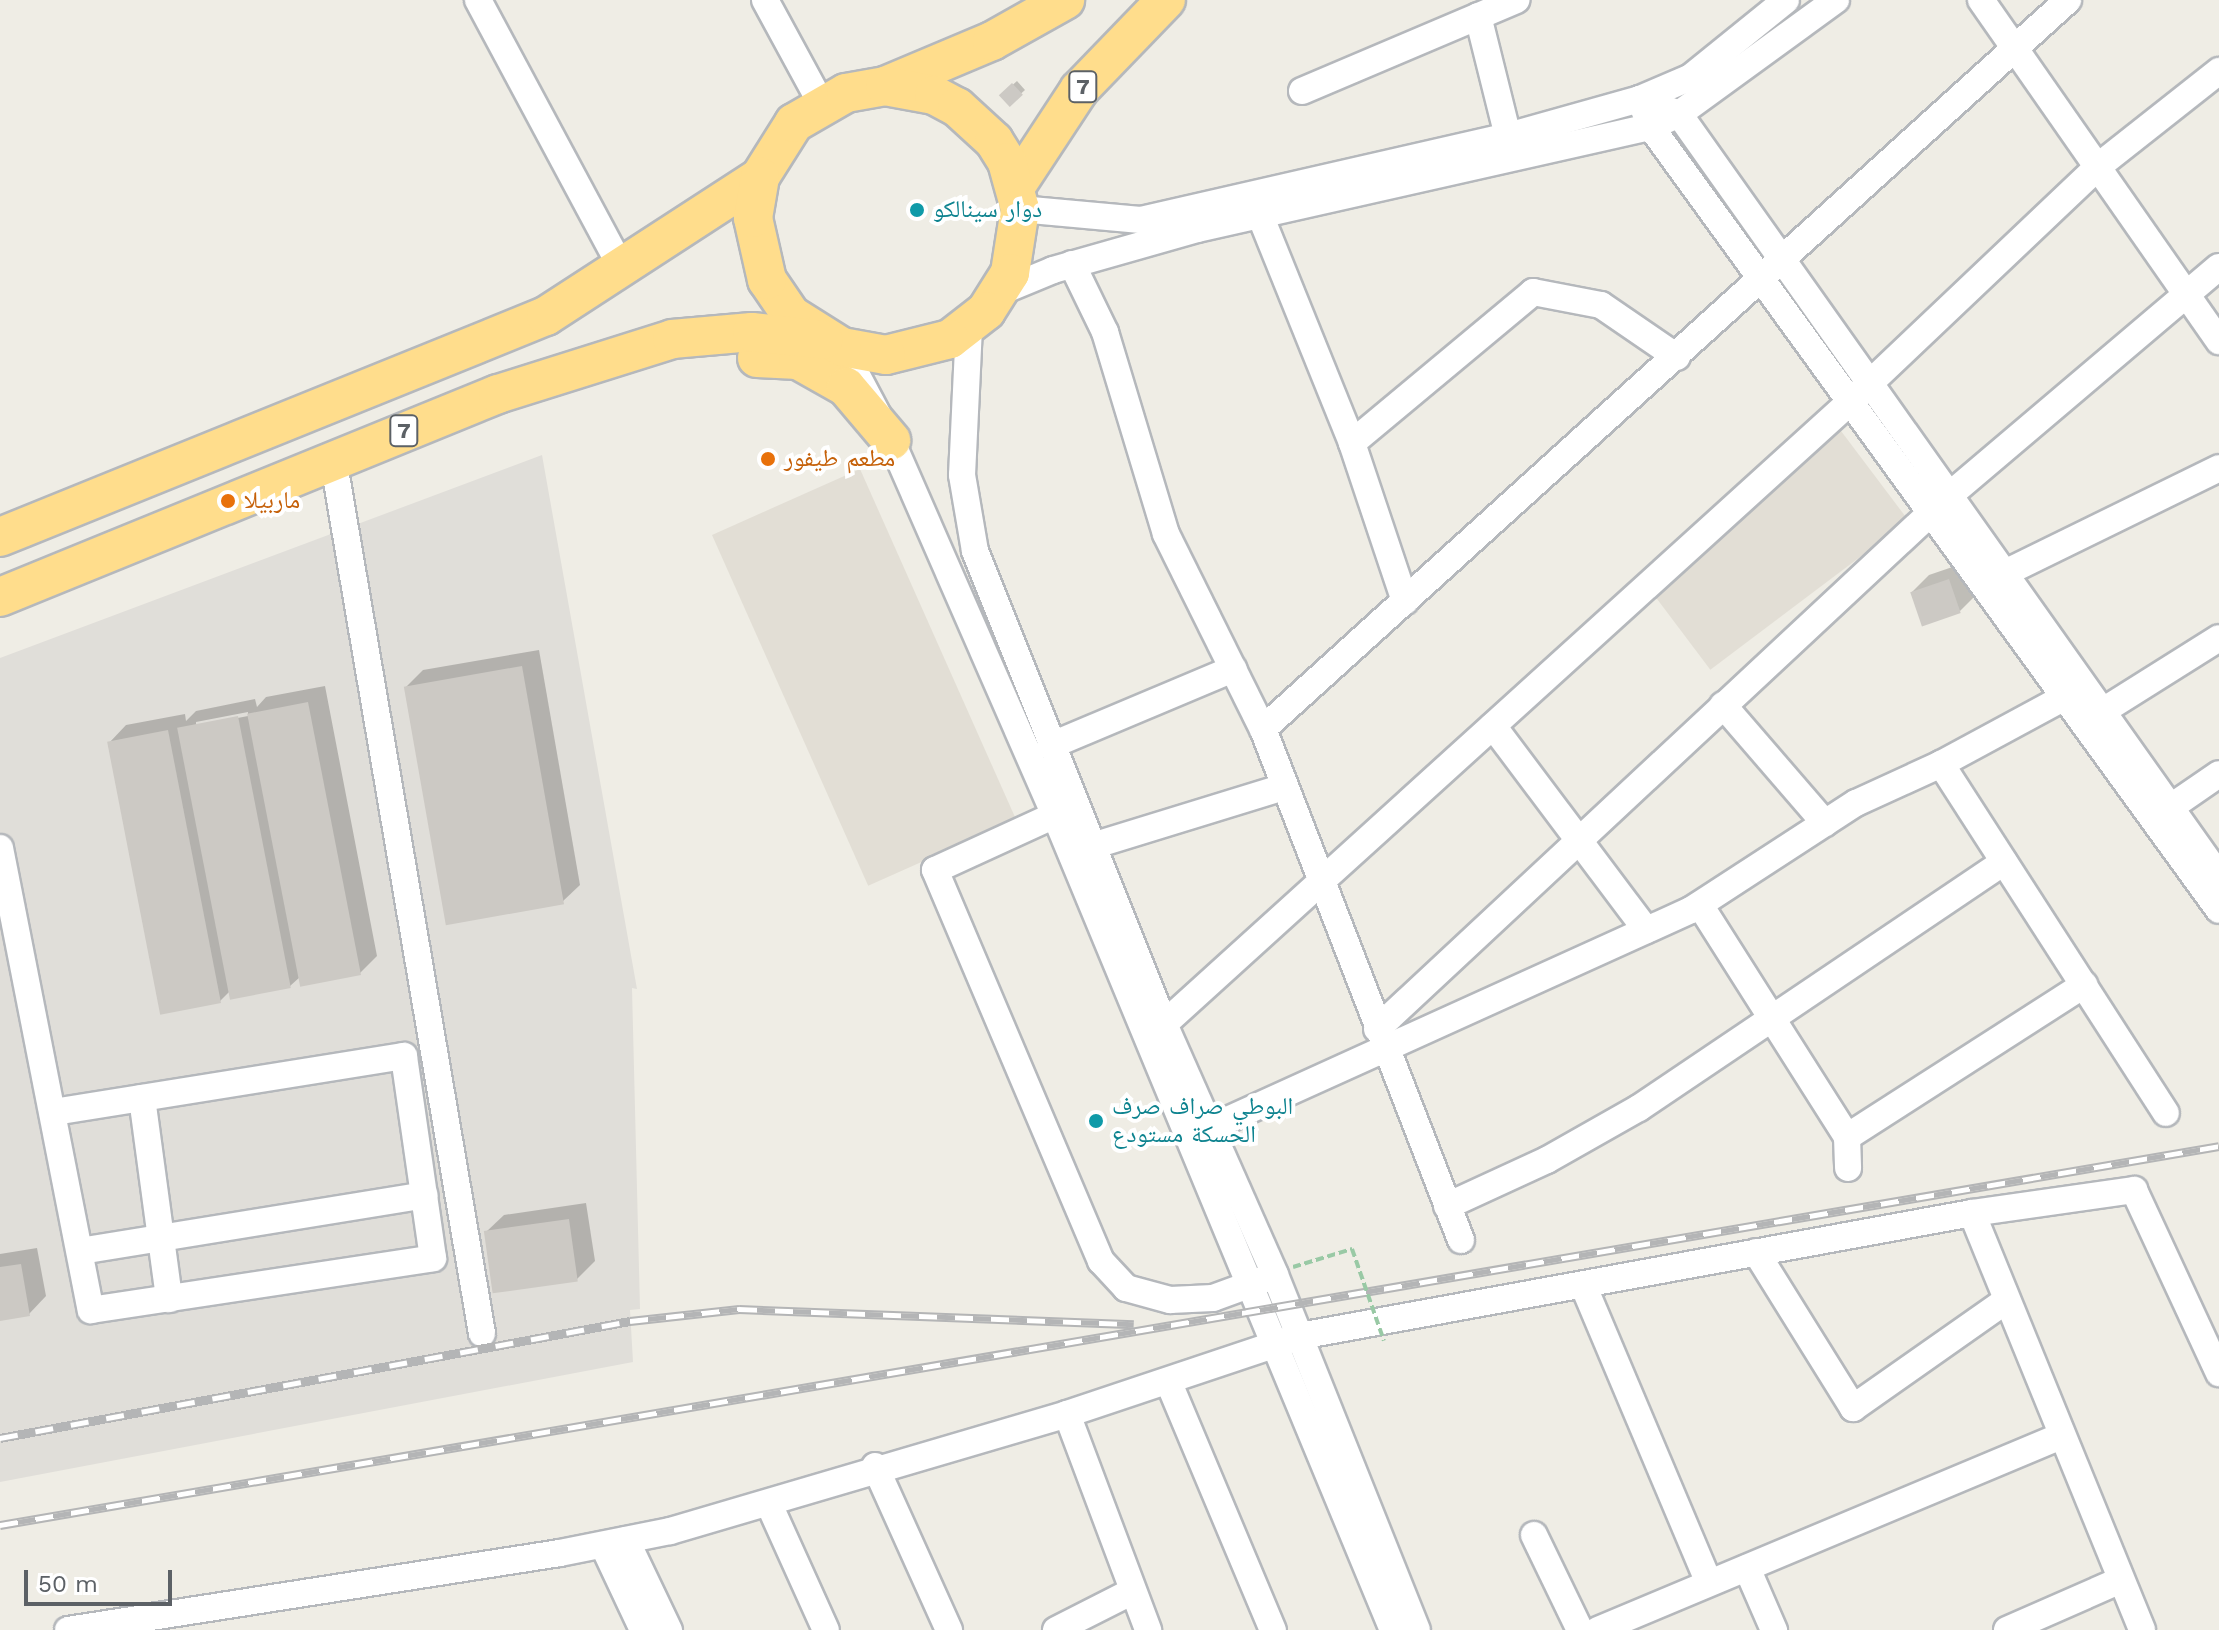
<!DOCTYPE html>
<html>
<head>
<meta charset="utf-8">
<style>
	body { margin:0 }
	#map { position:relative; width:2219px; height:1630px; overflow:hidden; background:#efede5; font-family:"Work Sans","Noto Naskh Arabic",sans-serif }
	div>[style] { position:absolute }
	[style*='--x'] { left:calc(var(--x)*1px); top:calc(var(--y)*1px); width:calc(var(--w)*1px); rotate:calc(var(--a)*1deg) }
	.industrial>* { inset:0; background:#e0ded9 }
	.education>* { inset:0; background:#e2ded5; transform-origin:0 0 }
	.shadow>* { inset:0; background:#0003; transform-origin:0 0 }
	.building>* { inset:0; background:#ccc9c4; transform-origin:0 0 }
	.path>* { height:4px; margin-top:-2px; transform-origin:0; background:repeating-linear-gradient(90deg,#99c9a5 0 8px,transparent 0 12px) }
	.roads { filter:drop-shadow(2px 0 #b5b8bc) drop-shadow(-2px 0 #b5b8bc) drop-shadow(0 2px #b5b8bc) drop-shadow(0 -2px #b5b8bc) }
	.minor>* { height:26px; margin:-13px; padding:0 13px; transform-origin:13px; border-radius:13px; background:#fff }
	.highway>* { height:38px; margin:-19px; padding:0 19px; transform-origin:19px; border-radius:19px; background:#ffdd8c }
	.rail>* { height:9px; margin-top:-4.5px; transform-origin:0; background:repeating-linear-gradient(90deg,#fff 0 18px,#b4b5b6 0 36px); box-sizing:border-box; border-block:2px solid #b4b5b6 }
	.path-bridge>* { height:4px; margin-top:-2px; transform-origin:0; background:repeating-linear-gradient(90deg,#99c9a5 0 8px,transparent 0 12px) }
	.dots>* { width:22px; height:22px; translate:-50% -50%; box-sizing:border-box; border:4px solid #fff; border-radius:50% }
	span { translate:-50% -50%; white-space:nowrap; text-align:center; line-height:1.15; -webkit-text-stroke:8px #fff; paint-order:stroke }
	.shield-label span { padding:2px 6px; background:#fff; border:2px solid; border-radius:6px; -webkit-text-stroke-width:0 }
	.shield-label { font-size:22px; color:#5c6166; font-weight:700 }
	.culture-label { font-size:24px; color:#0d838f }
	.left { translate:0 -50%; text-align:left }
	.food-label { font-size:24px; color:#c56008 }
	.scale { position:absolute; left:24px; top:1570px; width:148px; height:36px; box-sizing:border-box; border:4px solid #5c6166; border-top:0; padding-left:10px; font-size:24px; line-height:28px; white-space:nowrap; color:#5c6166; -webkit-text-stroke:6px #fff; paint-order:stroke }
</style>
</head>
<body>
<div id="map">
	<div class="industrial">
		<div style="clip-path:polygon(542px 455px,637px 989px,632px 988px,640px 1309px,630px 1310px,633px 1362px,0 1482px,0 658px)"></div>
	</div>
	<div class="education">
		<div style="left:1838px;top:427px;width:117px;height:248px;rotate:53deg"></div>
		<div style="left:860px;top:469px;width:384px;height:162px;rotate:66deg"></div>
	</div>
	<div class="shadow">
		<div style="left:1017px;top:81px;width:12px;height:21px;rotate:48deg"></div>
		<div style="clip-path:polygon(1967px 562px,1977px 594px,1960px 611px,1912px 592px,1929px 575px)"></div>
		<div style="clip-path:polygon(539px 650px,580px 885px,562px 902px,406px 687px,423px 670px)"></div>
		<div style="clip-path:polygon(evenodd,325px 686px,377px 956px,360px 973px,300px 977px,290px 986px,230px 991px,220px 1001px,109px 743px,126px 725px,185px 714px,186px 721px,196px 711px,255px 699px,257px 707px,266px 697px,325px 686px,248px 712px,248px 716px,196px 726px,196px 722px,248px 712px)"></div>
		<div style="clip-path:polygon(586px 1203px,595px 1261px,577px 1279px,486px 1232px,504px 1215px)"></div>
		<div style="clip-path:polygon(37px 1248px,46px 1296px,29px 1314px,0 1319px,0 1254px)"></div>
	</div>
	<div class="building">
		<div style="left:1012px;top:83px;width:16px;height:18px;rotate:47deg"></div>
		<div style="left:1949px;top:579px;width:36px;height:41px;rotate:71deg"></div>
		<div style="left:522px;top:666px;width:242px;height:120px;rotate:80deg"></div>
		<div style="left:308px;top:702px;width:278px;height:62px;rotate:79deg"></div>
		<div style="left:238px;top:716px;width:277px;height:62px;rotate:79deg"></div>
		<div style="left:168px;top:730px;width:278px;height:62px;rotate:79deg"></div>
		<div style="left:569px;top:1219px;width:63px;height:86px;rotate:82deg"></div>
		<div style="clip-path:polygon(21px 1264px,30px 1316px,0 1321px,0 1267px)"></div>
	</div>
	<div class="path">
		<div style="--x:1293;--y:1267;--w:62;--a:-17"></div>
	</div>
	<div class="roads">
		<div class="minor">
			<div style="--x:478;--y:0;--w:303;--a:61.8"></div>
			<div style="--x:765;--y:0;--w:117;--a:61.5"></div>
			<div style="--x:1981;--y:0;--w:416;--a:55.1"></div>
			<div style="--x:1478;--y:16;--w:124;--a:76"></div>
			<div style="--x:1302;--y:91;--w:233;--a:-23"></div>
			<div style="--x:1020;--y:209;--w:121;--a:5.2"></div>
			<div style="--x:1141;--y:220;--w:376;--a:-12.9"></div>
			<div style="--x:1508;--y:136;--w:137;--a:-15.7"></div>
			<div style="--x:1640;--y:99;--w:56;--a:-23.3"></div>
			<div style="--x:1691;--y:77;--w:122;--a:-39"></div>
			<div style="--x:1260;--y:215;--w:246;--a:68"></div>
			<div style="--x:1352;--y:443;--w:167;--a:71.5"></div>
			<div style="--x:1072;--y:264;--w:76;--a:64.1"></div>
			<div style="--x:1105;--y:332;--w:211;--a:73.2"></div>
			<div style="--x:1166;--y:534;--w:218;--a:63.6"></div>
			<div style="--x:1263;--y:729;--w:548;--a:68.82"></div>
			<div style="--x:1000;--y:292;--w:57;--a:-22.5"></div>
			<div style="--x:1053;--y:270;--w:150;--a:-15.9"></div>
			<div style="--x:1197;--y:229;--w:465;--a:-12.7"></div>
			<div style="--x:1651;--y:127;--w:31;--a:-25"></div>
			<div style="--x:1679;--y:114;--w:194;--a:-36"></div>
			<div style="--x:969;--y:327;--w:148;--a:92.7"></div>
			<div style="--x:962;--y:475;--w:77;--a:80.3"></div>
			<div style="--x:975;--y:551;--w:509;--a:68.22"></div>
			<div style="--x:1164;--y:1024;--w:274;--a:66.1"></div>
			<div style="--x:1275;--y:1275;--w:382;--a:68.2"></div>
			<div style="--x:842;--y:347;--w:105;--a:62.2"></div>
			<div style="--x:891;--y:440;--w:409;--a:66.4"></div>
			<div style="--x:1055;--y:815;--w:882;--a:67.48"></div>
			<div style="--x:1352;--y:443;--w:236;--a:-39.8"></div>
			<div style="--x:1533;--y:292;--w:69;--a:10.8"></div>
			<div style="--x:1601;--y:305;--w:92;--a:34.4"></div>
			<div style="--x:333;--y:458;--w:888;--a:80.34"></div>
			<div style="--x:2007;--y:572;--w:236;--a:-26.1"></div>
			<div style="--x:1723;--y:705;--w:156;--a:49.2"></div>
			<div style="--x:2090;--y:719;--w:152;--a:-32.1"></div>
			<div style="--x:1493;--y:726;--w:255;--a:53.1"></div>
			<div style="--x:1263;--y:729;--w:1086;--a:-42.16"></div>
			<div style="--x:1050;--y:746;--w:199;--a:-22.8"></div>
			<div style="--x:1941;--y:764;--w:415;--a:57.2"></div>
			<div style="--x:2171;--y:807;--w:58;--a:-34.5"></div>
			<div style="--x:1055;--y:815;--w:132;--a:155.4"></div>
			<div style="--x:935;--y:870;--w:425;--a:67"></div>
			<div style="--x:1101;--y:1261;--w:37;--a:47"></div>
			<div style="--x:1126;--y:1288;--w:46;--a:15.3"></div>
			<div style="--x:1170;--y:1300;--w:43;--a:-2.7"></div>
			<div style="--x:1213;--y:1298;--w:59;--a:-20"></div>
			<div style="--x:1092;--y:846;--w:201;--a:-17.1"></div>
			<div style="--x:0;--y:848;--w:471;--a:78.9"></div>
			<div style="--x:91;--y:1310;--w:346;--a:-8.6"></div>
			<div style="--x:433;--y:1258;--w:204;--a:-98.2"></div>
			<div style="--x:404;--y:1056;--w:355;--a:170.9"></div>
			<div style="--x:2219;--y:876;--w:934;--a:-125.32"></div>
			<div style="--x:1679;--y:114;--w:42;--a:-159"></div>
			<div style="--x:1640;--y:99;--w:30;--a:69"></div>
			<div style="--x:1651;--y:127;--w:967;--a:54.04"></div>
			<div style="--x:1700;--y:905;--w:275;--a:57.6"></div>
			<div style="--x:1847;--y:1137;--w:31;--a:88"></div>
			<div style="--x:1164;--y:1024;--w:926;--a:-42.2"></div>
			<div style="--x:1850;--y:402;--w:344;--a:-43.5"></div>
			<div style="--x:2100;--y:165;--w:152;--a:-38.3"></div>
			<div style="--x:1377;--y:1029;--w:785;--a:-42.99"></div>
			<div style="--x:1951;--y:494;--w:351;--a:-40.3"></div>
			<div style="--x:142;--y:1098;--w:203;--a:82.3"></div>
			<div style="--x:1212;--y:1127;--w:526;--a:-24.37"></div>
			<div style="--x:1691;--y:910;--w:197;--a:-33"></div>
			<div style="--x:1856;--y:803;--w:94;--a:-24.6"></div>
			<div style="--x:1941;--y:764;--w:156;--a:-28.4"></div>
			<div style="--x:1847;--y:1137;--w:282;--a:-32.7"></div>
			<div style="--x:1447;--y:1206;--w:110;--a:-24.7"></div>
			<div style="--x:1547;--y:1160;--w:106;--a:-29.5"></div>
			<div style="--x:1639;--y:1108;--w:440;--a:-34"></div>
			<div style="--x:1972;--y:1213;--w:450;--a:67.8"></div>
			<div style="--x:80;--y:1251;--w:349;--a:-9.2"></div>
			<div style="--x:1756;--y:1252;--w:184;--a:58.1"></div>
			<div style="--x:1853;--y:1408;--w:186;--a:-35.1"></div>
			<div style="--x:1584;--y:1287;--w:319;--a:67.1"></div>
			<div style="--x:1169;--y:1383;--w:268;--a:67.2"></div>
			<div style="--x:1067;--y:1414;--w:231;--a:69.4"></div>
			<div style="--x:875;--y:1466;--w:180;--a:65.7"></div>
			<div style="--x:769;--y:1504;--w:138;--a:65.7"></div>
			<div style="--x:1534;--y:1535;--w:106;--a:64.2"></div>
			<div style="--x:626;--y:1540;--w:100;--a:64.5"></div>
			<div style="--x:603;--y:1545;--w:94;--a:64.8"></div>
			<div style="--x:1747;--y:1568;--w:68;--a:66.5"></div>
			<div style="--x:68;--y:1630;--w:498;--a:-8.9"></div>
			<div style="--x:560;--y:1553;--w:112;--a:-11.3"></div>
			<div style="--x:670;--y:1531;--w:414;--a:-16.4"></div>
			<div style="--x:1067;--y:1414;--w:246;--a:-18.5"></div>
			<div style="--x:1300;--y:1336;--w:683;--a:-10.37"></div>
			<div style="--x:1972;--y:1213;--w:164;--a:-8.1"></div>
			<div style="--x:2134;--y:1190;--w:202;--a:65.1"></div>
			<div style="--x:1056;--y:1630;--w:86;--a:-26.9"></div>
			<div style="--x:1598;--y:1630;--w:502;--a:-22.73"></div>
			<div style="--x:2007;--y:1630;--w:124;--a:-23.7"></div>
		</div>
		<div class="highway">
			<div style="--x:885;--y:86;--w:116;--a:-22.8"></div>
			<div style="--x:992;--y:41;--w:84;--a:-29.3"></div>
			<div style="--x:1016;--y:186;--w:115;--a:-56.7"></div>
			<div style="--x:1079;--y:90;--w:125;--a:-46"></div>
			<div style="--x:757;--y:358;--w:41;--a:2.8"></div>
			<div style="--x:798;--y:360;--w:55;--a:29.4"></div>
			<div style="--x:846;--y:387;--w:70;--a:49.7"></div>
			<div style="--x:0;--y:537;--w:589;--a:-22.04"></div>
			<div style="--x:546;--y:316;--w:255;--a:-33"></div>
			<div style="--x:760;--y:177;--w:64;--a:-57.8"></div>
			<div style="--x:794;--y:123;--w:60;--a:-30"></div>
			<div style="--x:846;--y:93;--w:40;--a:-10"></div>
			<div style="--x:885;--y:86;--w:50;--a:10.4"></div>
			<div style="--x:934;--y:95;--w:26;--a:28"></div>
			<div style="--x:957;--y:107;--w:50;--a:42.6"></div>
			<div style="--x:994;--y:141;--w:25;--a:58"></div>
			<div style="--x:1007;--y:162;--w:49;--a:74.5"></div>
			<div style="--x:1020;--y:209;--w:65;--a:98.9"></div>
			<div style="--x:1010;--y:273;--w:45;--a:122.3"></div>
			<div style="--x:986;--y:311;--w:46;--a:142.1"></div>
			<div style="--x:950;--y:339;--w:66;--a:166"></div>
			<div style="--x:886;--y:355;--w:45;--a:-169.7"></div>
			<div style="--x:842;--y:347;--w:60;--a:-147.9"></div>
			<div style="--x:791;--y:315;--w:42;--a:-124.4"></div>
			<div style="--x:767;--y:280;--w:64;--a:-102.7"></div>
			<div style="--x:753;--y:218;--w:42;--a:-80.3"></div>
			<div style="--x:0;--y:597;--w:538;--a:-22.18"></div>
			<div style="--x:498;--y:394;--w:182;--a:-17.5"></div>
			<div style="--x:672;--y:339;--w:80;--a:-5"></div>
			<div style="--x:752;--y:332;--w:72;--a:6.3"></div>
		</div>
	</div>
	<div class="rail">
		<div style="--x:0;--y:1438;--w:641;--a:-10.52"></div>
		<div style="--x:630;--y:1321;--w:110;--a:-6.3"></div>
		<div style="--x:739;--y:1309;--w:395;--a:2.2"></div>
		<div style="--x:0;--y:1525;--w:2251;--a:-9.69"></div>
	</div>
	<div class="path-bridge">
		<div style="--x:1352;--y:1249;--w:97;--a:70.8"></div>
	</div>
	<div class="dots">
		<div style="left:917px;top:210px;background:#0f9aa8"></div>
		<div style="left:768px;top:459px;background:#e8710a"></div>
		<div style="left:228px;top:501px;background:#e8710a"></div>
		<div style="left:1096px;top:1121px;background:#0f9aa8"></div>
	</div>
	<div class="shield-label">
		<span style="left:1083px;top:87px">7</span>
		<span style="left:404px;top:431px">7</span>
	</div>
	<div class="culture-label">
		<span class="left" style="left:933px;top:210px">دوار سينالكو</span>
		<span class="left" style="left:1112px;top:1121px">البوطي صراف صرف<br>الحسكة مستودع</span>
	</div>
	<div class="food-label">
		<span class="left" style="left:784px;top:459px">مطعم طيفور</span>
		<span class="left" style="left:244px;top:501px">ماربيلا</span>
	</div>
	<div class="scale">50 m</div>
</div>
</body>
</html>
